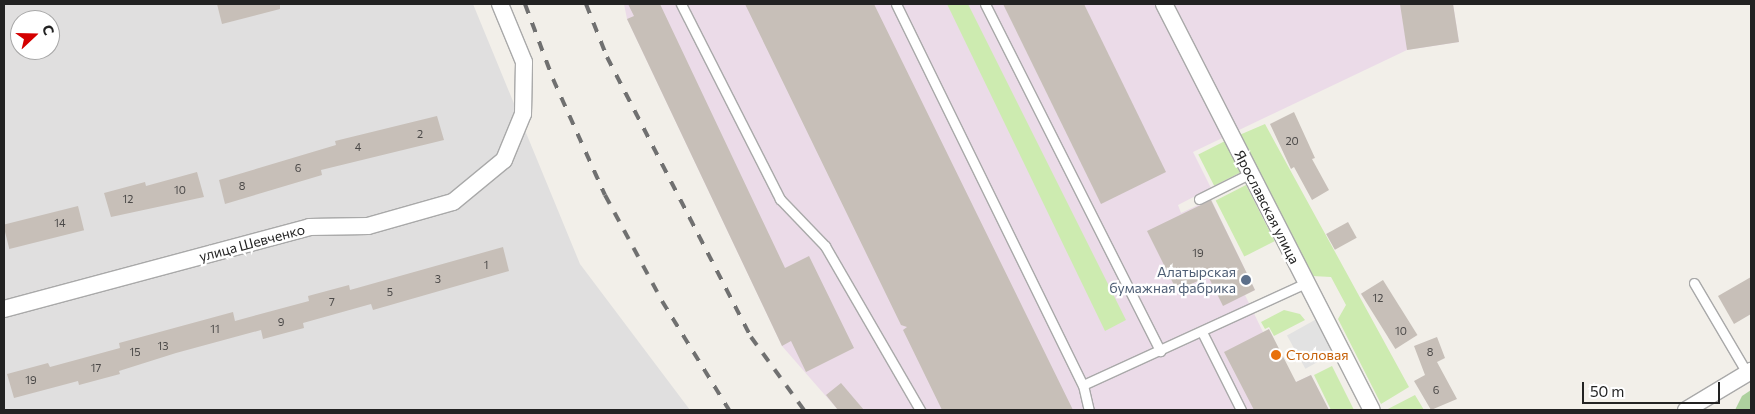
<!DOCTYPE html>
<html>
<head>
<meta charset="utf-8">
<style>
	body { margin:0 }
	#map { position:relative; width:1755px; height:414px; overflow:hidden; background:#f2efe9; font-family:Commissioner,sans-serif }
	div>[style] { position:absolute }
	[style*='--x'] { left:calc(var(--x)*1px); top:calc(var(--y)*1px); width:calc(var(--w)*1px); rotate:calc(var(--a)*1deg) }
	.residential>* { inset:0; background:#e0dfdf }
	.industrial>* { inset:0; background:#ebdbe8 }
	.grass>* { inset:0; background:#cdebb0; transform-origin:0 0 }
	.forest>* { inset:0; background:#add19e }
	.parking>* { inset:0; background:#e2e2e2; transform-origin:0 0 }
	.building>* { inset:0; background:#c7bfb8; transform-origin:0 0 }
	.roads { filter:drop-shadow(1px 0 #a9a9a9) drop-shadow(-1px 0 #a9a9a9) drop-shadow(0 1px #a9a9a9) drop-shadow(0 -1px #a9a9a9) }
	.lane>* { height:9px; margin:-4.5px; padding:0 4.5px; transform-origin:4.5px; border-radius:4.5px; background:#fff }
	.street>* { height:16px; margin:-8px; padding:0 8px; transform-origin:8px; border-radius:8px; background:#fff }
	.rail>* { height:4px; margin-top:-2px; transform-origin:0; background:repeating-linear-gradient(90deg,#707070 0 10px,transparent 0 20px) }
	.dots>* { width:14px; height:14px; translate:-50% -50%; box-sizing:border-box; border:2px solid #fff; border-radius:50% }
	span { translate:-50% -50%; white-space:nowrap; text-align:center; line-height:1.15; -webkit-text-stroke:4.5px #fff; paint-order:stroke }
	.number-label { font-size:11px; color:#4b4948 }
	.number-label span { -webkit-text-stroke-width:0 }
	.street-label { font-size:14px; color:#222 }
	.service-label { font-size:14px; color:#4e5e75 }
	.right { translate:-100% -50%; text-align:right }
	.food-label { font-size:14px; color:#c56008 }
	.left { translate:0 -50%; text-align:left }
	.frame { position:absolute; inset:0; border:5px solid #222; pointer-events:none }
	.north { position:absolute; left:10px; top:10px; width:50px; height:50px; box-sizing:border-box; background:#fff; border:1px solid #a7a7a7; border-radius:50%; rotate:69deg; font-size:14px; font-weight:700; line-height:20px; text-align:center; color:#222 }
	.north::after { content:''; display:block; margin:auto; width:18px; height:22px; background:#d40000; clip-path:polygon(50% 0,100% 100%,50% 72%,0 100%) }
	.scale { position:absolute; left:1582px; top:382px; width:138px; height:22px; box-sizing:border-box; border:2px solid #222; border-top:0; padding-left:6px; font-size:15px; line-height:18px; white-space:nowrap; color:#222; -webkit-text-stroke:4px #fff; paint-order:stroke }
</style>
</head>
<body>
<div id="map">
	<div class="residential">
		<div style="clip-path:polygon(evenodd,4px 4px,473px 4px,580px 264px,690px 410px,4px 410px,4px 4px,20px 20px,50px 20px,50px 50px,20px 50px,20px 20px)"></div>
	</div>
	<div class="industrial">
		<div style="clip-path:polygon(624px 4px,1453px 4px,1459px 42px,1407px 50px,1193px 152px,1211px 188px,1178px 205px,1181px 213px,1211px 199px,1255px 290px,1245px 295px,1263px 332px,1296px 382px,1311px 375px,1329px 410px,838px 410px,782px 346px,627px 19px)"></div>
	</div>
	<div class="grass">
		<div style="clip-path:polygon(947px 4px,968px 4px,1126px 320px,1105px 331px)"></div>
		<div style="clip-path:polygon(1265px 124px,1409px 387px,1381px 404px,1338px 319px,1346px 305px,1331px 277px,1312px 276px,1237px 136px)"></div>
		<div style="left:1225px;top:141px;width:35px;height:30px;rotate:63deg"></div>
		<div style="left:1246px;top:185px;width:63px;height:34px;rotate:63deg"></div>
		<div style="clip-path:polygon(1284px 310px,1300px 314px,1305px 320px,1274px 336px,1269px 327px,1265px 329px,1261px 322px)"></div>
		<div style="clip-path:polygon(1332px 366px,1354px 410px,1331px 410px,1314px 375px)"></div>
		<div style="clip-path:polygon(1415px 395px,1424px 410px,1385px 410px,1386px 410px)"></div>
	</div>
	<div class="forest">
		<div style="clip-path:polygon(1751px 390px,1751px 410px,1735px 410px,1742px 396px)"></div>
	</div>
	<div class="parking">
		<div style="left:1322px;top:316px;width:38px;height:40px;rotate:61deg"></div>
	</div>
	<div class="building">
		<div style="clip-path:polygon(217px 4px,280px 4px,280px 9px,222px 24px)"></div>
		<div style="clip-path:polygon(628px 4px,660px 4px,785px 268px,809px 256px,854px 348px,806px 372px,791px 341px,782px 346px,627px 19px,634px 16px)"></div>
		<div style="clip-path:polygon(745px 4px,874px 4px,1073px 410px,942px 410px,903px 330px,907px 327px,901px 325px)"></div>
		<div style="clip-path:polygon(1003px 4px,1084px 4px,1166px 172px,1101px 204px)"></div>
		<div style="clip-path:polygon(1400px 4px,1453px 4px,1459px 42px,1407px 50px)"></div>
		<div style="clip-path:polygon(1294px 112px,1315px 158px,1312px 159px,1329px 190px,1312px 200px,1294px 167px,1291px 169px,1270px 124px)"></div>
		<div style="clip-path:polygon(437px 116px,444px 140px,321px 170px,322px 175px,225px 204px,219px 180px,336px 145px,335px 141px)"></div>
		<div style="clip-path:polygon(197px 172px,204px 197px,111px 217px,104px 193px,145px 182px,146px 186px)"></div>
		<div style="clip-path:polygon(1211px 200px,1255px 290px,1223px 306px,1208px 276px,1177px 291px,1147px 231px)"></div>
		<div style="left:78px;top:206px;width:25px;height:77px;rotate:76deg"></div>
		<div style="left:1348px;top:222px;width:18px;height:25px;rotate:61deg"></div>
		<div style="clip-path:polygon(503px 247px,509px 271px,373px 310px,371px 304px,303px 323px,304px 328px,263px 339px,261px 330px,176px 353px,119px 371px,120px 374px,79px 385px,78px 381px,14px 398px,7px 374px,48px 363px,50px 367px,120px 348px,119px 343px,233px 312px,235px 321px,309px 301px,308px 296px,349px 285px,350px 290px)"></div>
		<div style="clip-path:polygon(1751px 277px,1751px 314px,1734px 324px,1718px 296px)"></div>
		<div style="left:1383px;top:280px;width:65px;height:26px;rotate:58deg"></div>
		<div style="clip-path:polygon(1269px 329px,1296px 382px,1311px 375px,1329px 410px,1254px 410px,1224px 352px)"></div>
		<div style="clip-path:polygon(1437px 337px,1445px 358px,1437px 362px,1457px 399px,1431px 410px,1414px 381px,1425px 375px,1414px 346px)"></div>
		<div style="clip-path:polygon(841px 383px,864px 410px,838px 410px,826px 395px)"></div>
	</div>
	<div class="roads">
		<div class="lane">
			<div style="--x:681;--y:4;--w:219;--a:63.1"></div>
			<div style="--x:780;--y:199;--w:65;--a:46.2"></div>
			<div style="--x:825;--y:246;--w:190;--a:59.9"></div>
			<div style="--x:896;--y:4;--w:424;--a:63.9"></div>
			<div style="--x:1083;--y:385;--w:26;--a:77"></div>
			<div style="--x:985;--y:4;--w:389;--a:63.2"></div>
			<div style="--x:1199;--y:199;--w:56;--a:-26.6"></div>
			<div style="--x:1694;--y:283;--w:104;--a:59.5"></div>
			<div style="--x:1202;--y:332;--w:87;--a:63.4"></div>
			<div style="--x:1083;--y:385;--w:245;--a:-24.6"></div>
		</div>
		<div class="street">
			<div style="--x:1164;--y:4;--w:456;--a:62.9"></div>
			<div style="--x:4;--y:309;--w:316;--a:-15"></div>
			<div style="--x:309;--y:227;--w:59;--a:-1"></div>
			<div style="--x:368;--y:226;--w:88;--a:-15.8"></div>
			<div style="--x:453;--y:202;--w:66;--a:-39.5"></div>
			<div style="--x:504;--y:160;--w:50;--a:-67.6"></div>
			<div style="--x:523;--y:114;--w:52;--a:-88.9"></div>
			<div style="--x:524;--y:62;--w:63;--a:-112.5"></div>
			<div style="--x:1686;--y:410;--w:76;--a:-31"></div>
		</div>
	</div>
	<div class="rail">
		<div style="--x:525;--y:4;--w:80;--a:69.5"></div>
		<div style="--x:553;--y:79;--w:127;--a:65.9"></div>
		<div style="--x:605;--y:195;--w:120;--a:61.7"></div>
		<div style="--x:662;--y:301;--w:128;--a:58.4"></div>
		<div style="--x:586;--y:4;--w:57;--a:68.4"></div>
		<div style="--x:607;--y:57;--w:315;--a:62.8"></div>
		<div style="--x:751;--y:337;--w:90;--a:54"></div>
	</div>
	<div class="dots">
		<div style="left:1246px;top:280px;background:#5c6f8a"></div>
		<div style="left:1276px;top:355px;background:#e8710a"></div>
	</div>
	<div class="number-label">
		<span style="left:420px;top:134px">2</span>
		<span style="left:1292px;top:141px">20</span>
		<span style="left:358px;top:147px">4</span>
		<span style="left:298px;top:168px">6</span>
		<span style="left:242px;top:186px">8</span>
		<span style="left:180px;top:190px">10</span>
		<span style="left:128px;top:199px">12</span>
		<span style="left:60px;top:223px">14</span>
		<span style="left:1198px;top:253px">19</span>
		<span style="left:486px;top:265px">1</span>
		<span style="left:438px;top:279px">3</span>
		<span style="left:390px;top:292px">5</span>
		<span style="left:1378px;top:298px">12</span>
		<span style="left:332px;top:302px">7</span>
		<span style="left:281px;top:322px">9</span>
		<span style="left:215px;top:329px">11</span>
		<span style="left:1401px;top:331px">10</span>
		<span style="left:163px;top:346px">13</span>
		<span style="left:135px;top:352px">15</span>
		<span style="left:1430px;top:352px">8</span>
		<span style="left:96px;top:368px">17</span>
		<span style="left:31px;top:380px">19</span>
		<span style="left:1436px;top:390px">6</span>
	</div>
	<div class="street-label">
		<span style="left:1267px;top:207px;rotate:63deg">Ярославская улица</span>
		<span style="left:252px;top:243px;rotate:-15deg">улица Шевченко</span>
	</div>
	<div class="service-label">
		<span class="right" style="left:1236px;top:280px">Алатырская<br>бумажная фабрика</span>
	</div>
	<div class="food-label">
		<span class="left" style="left:1286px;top:355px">Столовая</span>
	</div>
	<div class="frame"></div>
	<div class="north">С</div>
	<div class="scale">50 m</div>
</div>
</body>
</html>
